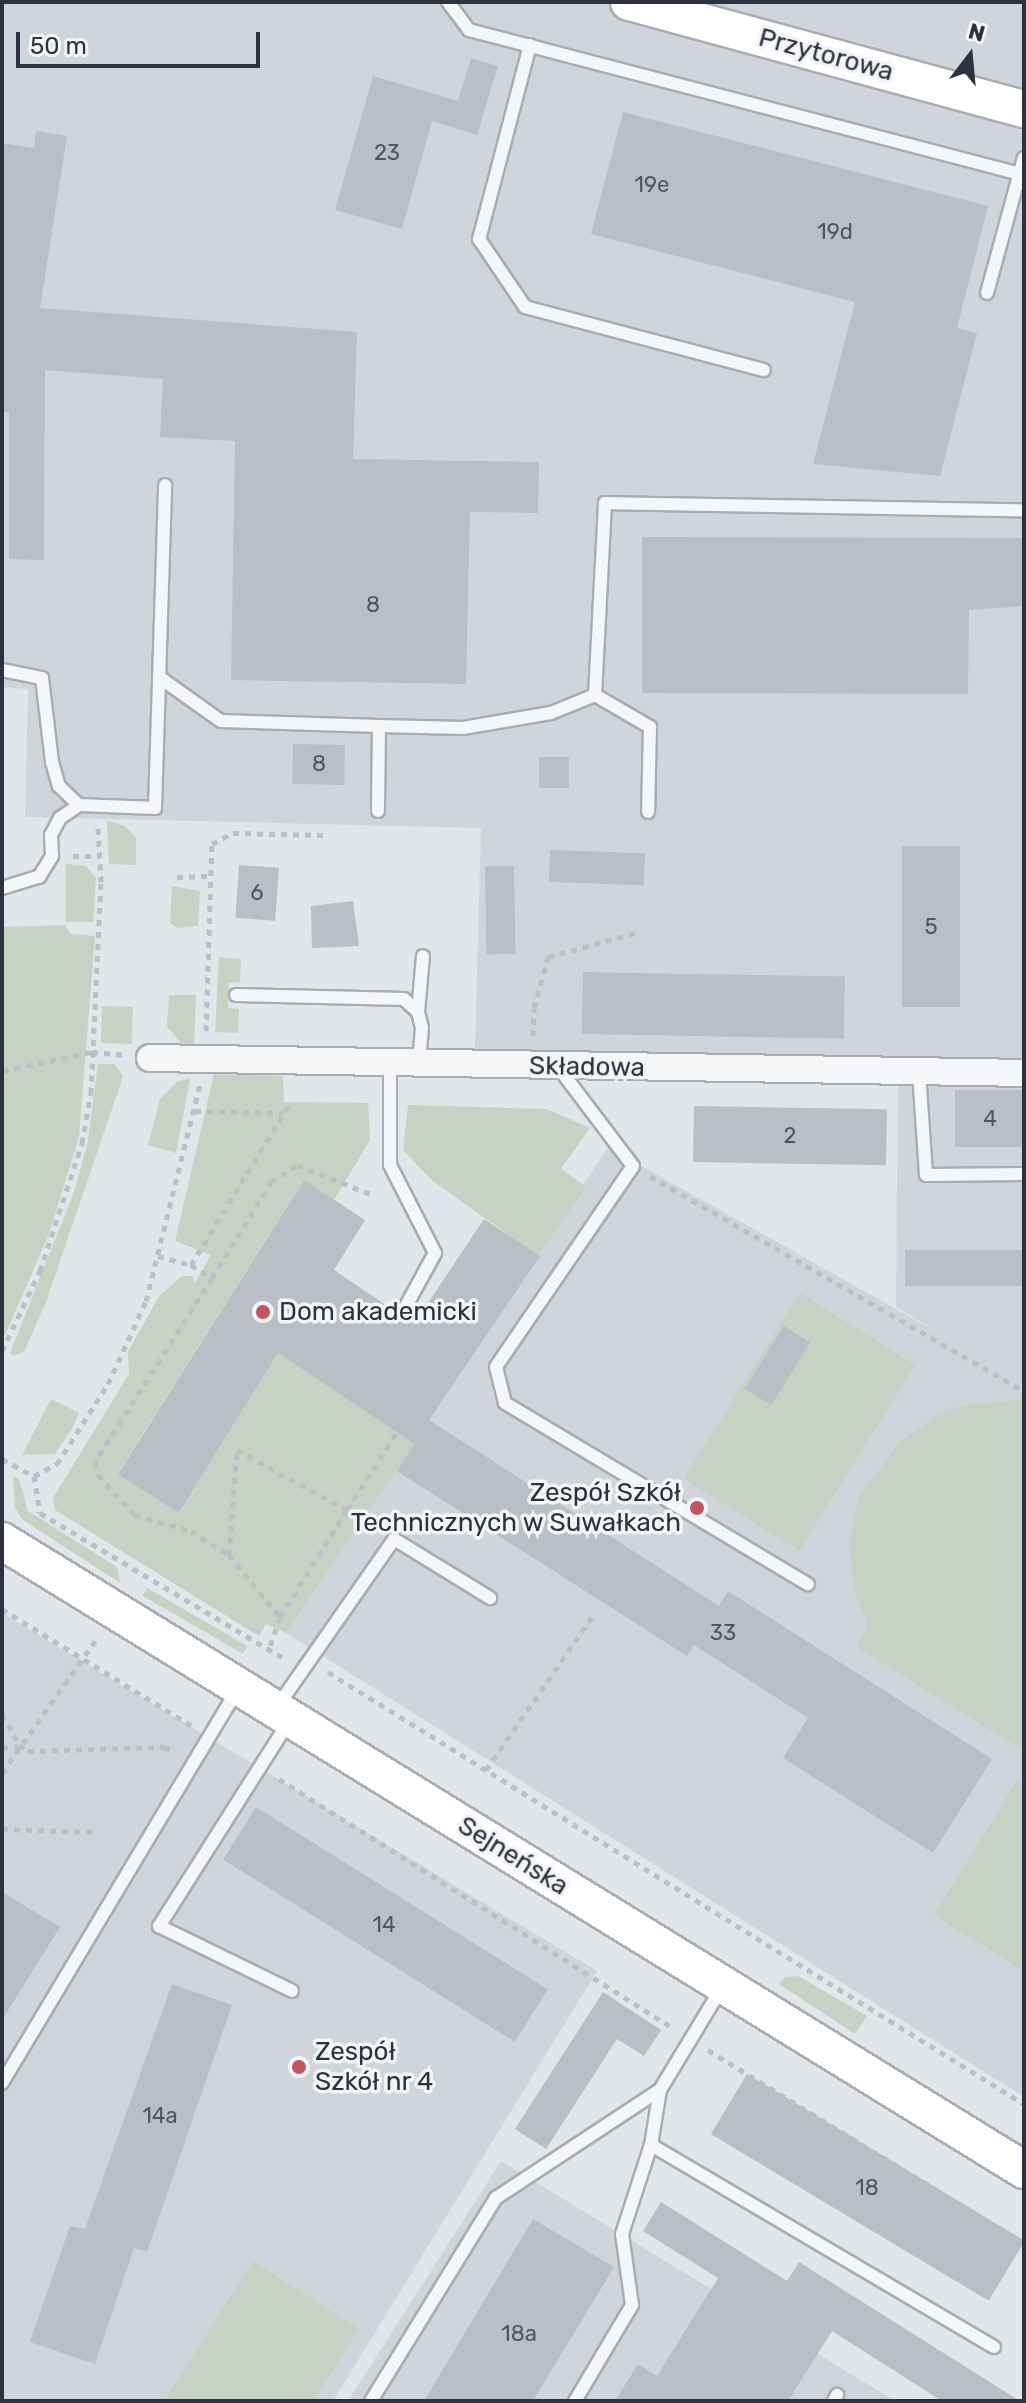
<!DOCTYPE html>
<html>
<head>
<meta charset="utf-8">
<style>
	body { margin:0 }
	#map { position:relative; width:1026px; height:2403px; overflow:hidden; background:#e2e5e9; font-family:Rubik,sans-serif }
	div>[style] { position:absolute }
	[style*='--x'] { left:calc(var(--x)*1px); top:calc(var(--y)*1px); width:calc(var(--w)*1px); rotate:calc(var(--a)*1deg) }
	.built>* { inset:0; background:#d1d4db }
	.green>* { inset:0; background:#c7d2c4; transform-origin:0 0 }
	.building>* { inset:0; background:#babec5; transform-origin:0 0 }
	.path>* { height:5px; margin-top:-2.5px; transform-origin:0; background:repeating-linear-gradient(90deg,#bdbfc4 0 6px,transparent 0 12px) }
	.roads { filter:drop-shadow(2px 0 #a8acb3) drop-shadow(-2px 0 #a8acb3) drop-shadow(0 2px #a8acb3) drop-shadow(0 -2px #a8acb3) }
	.lane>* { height:12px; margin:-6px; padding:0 6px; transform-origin:6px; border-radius:6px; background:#f5f6f8 }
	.street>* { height:26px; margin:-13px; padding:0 13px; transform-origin:13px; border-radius:13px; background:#f5f6f8 }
	.secondary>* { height:36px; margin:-18px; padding:0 18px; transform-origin:18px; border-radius:18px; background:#fff }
	.dots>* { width:22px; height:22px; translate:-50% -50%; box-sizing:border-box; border:4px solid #f2f4f7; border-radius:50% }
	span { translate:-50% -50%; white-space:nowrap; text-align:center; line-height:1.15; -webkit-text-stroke:7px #f2f4f7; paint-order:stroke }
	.number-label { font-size:22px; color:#505560 }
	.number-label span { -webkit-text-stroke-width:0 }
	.street-label { font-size:26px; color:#2c323f }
	.poi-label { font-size:26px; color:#2c323f }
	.left { translate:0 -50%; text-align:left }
	.right { translate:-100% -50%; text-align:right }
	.frame { position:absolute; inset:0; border:4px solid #2c323f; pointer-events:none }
	.north { position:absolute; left:930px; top:16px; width:80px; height:80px; -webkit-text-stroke:6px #f2f4f7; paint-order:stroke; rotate:16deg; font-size:22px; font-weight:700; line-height:32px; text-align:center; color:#2c323f }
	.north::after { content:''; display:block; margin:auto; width:28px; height:36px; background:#2c323f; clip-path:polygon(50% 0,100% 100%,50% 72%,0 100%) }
	.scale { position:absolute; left:16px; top:32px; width:244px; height:36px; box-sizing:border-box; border:4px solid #2c323f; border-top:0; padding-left:10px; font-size:24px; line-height:28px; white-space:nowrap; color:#2c323f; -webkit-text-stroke:6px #f2f4f7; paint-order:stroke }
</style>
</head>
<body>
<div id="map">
	<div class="built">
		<div style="clip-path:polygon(2px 2px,1024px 2px,1024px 2097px,286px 1633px,608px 1147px,953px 1341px,896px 1307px,898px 1059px,475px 1049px,481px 828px,25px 817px,28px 689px,2px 687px)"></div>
		<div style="clip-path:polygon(2px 1613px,597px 1971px,333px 2401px,2px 2401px)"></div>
		<div style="clip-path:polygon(501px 2161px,895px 2401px,348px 2401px)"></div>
	</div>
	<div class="green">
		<div style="clip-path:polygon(107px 820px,125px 826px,136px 838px,136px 865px,109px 864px)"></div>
		<div style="clip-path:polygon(66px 864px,86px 866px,96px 878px,93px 922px,66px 922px)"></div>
		<div style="clip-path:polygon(172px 886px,200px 891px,198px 926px,178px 928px,170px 923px)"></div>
		<div style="clip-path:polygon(65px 925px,71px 934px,95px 936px,79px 1137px,49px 1234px,2px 1342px,2px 927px)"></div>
		<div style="clip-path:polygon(219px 957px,241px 959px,240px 982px,229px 983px,228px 1008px,239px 1009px,238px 1033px,215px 1032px)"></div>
		<div style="clip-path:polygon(169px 995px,196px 995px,194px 1046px,180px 1042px,167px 1026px)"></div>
		<div style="left:102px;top:1006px;width:31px;height:37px;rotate:2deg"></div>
		<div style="clip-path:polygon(98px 1064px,115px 1064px,123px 1077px,46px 1302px,24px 1352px,13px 1356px,10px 1353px,74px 1192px,88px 1141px)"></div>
		<div style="clip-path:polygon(214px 1074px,283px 1076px,284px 1102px,368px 1103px,370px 1140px,334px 1200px,303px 1181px,118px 1473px,180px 1512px,278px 1353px,414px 1444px,286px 1633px,266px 1624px,259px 1636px,55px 1510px,53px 1498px,129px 1374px,128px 1352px,159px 1296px,182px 1276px,193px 1276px,194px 1284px,211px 1255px,175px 1241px)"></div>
		<div style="clip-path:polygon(190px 1079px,176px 1153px,148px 1145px,160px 1099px,178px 1081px)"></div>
		<div style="clip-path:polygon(408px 1105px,547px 1109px,590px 1128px,561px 1169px,586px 1187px,538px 1256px,433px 1181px,403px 1150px)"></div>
		<div style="left:800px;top:1293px;width:136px;height:219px;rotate:32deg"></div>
		<div style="clip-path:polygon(51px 1399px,79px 1413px,73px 1427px,55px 1454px,22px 1455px)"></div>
		<div style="clip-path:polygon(1024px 1399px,1024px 1751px,857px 1647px,868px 1625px,855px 1593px,849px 1544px,858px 1499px,899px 1442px,938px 1415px,961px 1406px)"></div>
		<div style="clip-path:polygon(13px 1476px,19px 1479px,28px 1511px,117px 1567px,120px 1583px,23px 1520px,15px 1508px)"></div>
		<div style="left:147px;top:1588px;width:116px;height:9px;rotate:30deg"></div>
		<div style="clip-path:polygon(1018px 1779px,1024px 1783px,1024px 1971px,934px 1915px)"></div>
		<div style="clip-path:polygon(798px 1976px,867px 2016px,855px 2034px,779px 1984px,785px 1977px)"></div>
		<div style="clip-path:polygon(253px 2261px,359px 2329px,313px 2401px,164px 2401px)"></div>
	</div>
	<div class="building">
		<div style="clip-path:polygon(471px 58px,498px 66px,477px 135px,432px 121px,402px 229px,335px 210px,373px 76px,458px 101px)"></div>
		<div style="clip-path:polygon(623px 112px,988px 206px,957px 328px,977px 333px,940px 476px,813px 464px,855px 302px,591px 234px)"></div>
		<div style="clip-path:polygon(36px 131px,67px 136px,40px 308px,357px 332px,353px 459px,539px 462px,538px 513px,470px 512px,466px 684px,231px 680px,235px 441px,160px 437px,163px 379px,45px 370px,44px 560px,9px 559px,9px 412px,2px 412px,2px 143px,34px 148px)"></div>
		<div style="clip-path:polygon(642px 537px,1024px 538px,1024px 606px,969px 610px,968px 694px,642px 693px)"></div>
		<div style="left:293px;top:744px;width:52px;height:40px;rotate:1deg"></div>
		<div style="left:539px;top:757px;width:30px;height:31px"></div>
		<div style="left:960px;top:846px;width:161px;height:58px;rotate:90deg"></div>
		<div style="left:550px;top:850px;width:95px;height:32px;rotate:2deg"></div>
		<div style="left:239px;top:865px;width:40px;height:53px;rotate:4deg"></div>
		<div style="left:514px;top:866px;width:88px;height:29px;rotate:89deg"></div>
		<div style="clip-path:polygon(353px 901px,359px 946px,312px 948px,311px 906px)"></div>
		<div style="left:583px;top:972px;width:262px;height:62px;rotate:1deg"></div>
		<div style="left:955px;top:1090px;width:69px;height:57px"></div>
		<div style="left:694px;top:1106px;width:193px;height:56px;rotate:1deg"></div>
		<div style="clip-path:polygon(304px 1180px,365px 1220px,334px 1270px,414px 1324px,484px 1219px,540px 1256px,429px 1420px,719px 1606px,728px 1591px,992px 1759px,933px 1853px,783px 1758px,808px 1718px,694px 1645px,687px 1656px,397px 1471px,414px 1444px,278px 1353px,179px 1513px,118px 1474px)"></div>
		<div style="left:905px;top:1250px;width:119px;height:36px"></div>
		<div style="left:784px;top:1326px;width:31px;height:74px;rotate:32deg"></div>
		<div style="left:256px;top:1807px;width:344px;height:62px;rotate:32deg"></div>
		<div style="clip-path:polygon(2px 1892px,60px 1927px,2px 2020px)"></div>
		<div style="clip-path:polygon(172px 1984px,232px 2005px,147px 2252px,134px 2248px,95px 2364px,30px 2342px,70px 2226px,85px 2229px)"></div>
		<div style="clip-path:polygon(603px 1992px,661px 2030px,644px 2056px,617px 2039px,546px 2149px,515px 2129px)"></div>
		<div style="left:747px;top:2074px;width:324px;height:70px;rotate:31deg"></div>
		<div style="clip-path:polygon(661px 2202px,787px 2281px,799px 2262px,1020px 2401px,942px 2401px,832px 2331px,788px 2401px,615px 2401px,638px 2364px,657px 2376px,718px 2278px,643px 2231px)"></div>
		<div style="clip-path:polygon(533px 2219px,614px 2267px,533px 2401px,424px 2401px)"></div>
	</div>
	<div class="path">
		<div style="--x:73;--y:856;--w:27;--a:0"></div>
		<div style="--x:177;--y:877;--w:34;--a:-2"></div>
		<div style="--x:206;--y:1031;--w:187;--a:-88.2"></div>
		<div style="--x:212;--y:844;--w:24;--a:-28"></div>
		<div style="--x:233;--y:833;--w:92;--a:1.2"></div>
		<div style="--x:533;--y:1036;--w:28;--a:-88"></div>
		<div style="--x:534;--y:1008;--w:53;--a:-74.6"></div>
		<div style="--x:548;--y:957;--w:90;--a:-15.4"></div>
		<div style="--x:3;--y:1071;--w:91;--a:-12.1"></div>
		<div style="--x:92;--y:1052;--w:32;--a:5"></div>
		<div style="--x:195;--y:1111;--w:88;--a:1.3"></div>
		<div style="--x:650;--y:1176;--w:431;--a:29.9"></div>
		<div style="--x:158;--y:1256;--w:34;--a:15"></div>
		<div style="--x:191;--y:1265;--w:191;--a:-58.5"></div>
		<div style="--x:191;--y:1265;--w:25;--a:32"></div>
		<div style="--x:212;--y:1278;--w:113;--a:-58.4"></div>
		<div style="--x:271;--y:1182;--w:31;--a:-33"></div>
		<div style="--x:297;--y:1165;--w:82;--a:21.5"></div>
		<div style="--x:212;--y:1278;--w:218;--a:122.5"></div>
		<div style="--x:95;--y:1462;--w:13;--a:77"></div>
		<div style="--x:98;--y:1475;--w:54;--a:47.2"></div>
		<div style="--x:135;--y:1515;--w:58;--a:15.9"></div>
		<div style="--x:191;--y:1531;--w:45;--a:32.3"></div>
		<div style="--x:229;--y:1555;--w:80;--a:50.6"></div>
		<div style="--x:280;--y:1617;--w:34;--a:109"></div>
		<div style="--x:2;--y:1351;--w:89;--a:-64.6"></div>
		<div style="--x:40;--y:1271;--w:135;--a:-71.8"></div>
		<div style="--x:82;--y:1143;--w:51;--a:-79.8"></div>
		<div style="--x:91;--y:1093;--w:211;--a:-87.3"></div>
		<div style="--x:101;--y:882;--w:54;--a:-93.2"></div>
		<div style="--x:2;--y:1459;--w:36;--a:28"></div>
		<div style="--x:34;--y:1476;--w:37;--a:81"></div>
		<div style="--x:40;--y:1513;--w:285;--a:30.8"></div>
		<div style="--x:34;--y:1476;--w:26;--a:-28"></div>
		<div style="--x:57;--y:1464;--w:95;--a:-57.5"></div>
		<div style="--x:108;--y:1384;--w:91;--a:-65.4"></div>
		<div style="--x:146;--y:1301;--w:223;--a:-76"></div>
		<div style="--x:229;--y:1555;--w:105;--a:-85.6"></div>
		<div style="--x:237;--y:1450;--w:125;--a:28.6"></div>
		<div style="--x:347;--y:1510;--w:93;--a:-57.3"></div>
		<div style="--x:2;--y:1609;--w:223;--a:31.6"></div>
		<div style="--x:280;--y:1617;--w:126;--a:-57.9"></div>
		<div style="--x:328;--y:1672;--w:819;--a:31.83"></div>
		<div style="--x:2;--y:1714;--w:35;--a:61"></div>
		<div style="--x:19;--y:1745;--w:11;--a:34"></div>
		<div style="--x:28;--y:1751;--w:136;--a:-1.7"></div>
		<div style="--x:164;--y:1747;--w:12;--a:24"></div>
		<div style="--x:2;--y:1748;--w:16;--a:-7"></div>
		<div style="--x:486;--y:1770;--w:186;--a:-55.3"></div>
		<div style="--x:2;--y:1773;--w:166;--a:-54.8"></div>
		<div style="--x:279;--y:1779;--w:466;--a:32.3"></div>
		<div style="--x:2;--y:1829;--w:94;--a:1.8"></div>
		<div style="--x:708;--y:2050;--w:371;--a:31.5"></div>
	</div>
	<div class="roads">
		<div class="lane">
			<div style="--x:448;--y:2;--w:35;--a:53"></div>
			<div style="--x:469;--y:30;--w:574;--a:14.64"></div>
			<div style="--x:530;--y:45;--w:201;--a:104.7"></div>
			<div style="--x:479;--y:239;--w:82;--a:55.9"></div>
			<div style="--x:525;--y:307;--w:247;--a:14.8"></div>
			<div style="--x:987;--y:293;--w:140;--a:-74.7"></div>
			<div style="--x:2;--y:670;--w:41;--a:11.3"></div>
			<div style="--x:42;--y:678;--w:85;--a:83.2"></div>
			<div style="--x:52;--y:762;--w:25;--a:74"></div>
			<div style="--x:59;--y:786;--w:28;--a:44"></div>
			<div style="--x:79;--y:805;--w:76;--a:2.3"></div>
			<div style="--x:155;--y:808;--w:323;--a:-88.2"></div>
			<div style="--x:159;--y:677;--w:76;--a:35.4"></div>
			<div style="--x:221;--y:721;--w:158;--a:1.8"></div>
			<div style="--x:379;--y:726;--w:85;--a:90.7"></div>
			<div style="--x:595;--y:695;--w:64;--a:30.2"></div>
			<div style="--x:650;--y:727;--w:85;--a:91.3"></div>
			<div style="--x:379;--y:726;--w:84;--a:1.4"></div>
			<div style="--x:463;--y:728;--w:89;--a:-9.7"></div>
			<div style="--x:551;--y:713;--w:48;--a:-22.2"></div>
			<div style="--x:595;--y:695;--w:192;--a:-87"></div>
			<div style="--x:605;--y:503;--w:419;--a:1"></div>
			<div style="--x:2;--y:888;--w:39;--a:-17"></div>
			<div style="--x:39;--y:877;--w:25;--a:-58"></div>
			<div style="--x:52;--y:856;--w:21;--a:-93"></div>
			<div style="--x:51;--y:835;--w:19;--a:-62"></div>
			<div style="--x:60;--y:818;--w:23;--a:-34"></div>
			<div style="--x:236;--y:995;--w:168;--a:1.4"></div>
			<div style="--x:404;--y:999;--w:19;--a:43"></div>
			<div style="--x:418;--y:1012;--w:16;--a:76"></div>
			<div style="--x:422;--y:1028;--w:36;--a:95"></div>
			<div style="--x:418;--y:1012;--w:56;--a:-84.9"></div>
			<div style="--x:390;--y:1063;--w:102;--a:90"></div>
			<div style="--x:390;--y:1165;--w:99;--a:62.9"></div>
			<div style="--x:435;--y:1253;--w:60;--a:118.7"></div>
			<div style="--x:558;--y:1067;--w:124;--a:52.9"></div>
			<div style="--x:633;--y:1166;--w:243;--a:124.3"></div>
			<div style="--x:496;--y:1367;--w:37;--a:76"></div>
			<div style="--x:505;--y:1403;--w:353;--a:30.9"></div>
			<div style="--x:919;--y:1072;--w:103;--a:86.1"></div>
			<div style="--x:926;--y:1175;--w:98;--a:-0.6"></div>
			<div style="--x:277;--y:1707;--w:205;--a:-55.1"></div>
			<div style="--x:394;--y:1539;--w:113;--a:31.6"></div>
			<div style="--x:288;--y:1723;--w:241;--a:122.4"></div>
			<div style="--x:159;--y:1926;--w:148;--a:26"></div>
			<div style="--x:2;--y:2083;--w:460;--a:-59.1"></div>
			<div style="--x:660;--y:2090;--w:56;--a:99.3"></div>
			<div style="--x:651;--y:2145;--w:398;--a:30.5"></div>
			<div style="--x:371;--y:2401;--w:238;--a:-58.4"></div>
			<div style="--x:496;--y:2198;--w:196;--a:-33.4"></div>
			<div style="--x:660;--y:2090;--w:118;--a:-58.9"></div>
			<div style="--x:575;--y:2401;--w:112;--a:-59.3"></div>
			<div style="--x:632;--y:2305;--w:72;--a:-98"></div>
			<div style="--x:622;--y:2234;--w:94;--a:-72"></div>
			<div style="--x:834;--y:2401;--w:7;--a:-63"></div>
		</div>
		<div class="street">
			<div style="--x:150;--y:1058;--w:874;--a:0.98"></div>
		</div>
		<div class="secondary">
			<div style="--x:629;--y:2;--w:409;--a:15.2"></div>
			<div style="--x:2;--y:1541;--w:1200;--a:31.61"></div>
		</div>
	</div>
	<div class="dots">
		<div style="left:263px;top:1312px;background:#c15560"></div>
		<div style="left:697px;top:1508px;background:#c15560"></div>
		<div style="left:299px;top:2067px;background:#c15560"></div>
	</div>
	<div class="number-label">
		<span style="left:387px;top:153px">23</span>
		<span style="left:652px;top:185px">19e</span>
		<span style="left:835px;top:232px">19d</span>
		<span style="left:373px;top:605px">8</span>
		<span style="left:319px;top:764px">8</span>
		<span style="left:257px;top:893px">6</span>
		<span style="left:931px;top:927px">5</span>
		<span style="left:990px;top:1119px">4</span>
		<span style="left:790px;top:1136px">2</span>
		<span style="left:723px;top:1633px">33</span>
		<span style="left:384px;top:1925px">14</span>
		<span style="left:160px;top:2116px">14a</span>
		<span style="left:867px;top:2188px">18</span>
		<span style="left:519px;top:2334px">18a</span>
	</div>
	<div class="street-label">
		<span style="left:826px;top:55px;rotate:15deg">Przytorowa</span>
		<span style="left:587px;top:1067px;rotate:1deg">Składowa</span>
		<span style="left:513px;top:1856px;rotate:32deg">Sejneńska</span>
	</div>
	<div class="poi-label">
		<span class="left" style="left:279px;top:1312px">Dom akademicki</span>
		<span class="right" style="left:681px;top:1508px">Zespół Szkół<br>Technicznych w Suwałkach</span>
		<span class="left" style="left:315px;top:2067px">Zespół<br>Szkół nr 4</span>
	</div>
	<div class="frame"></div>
	<div class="north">N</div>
	<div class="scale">50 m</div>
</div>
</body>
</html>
